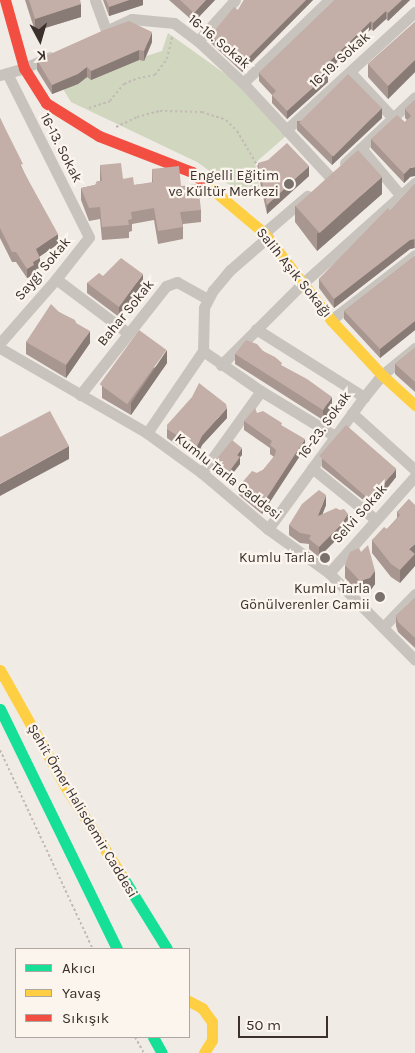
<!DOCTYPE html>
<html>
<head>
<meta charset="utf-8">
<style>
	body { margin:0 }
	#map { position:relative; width:415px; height:1053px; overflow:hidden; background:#f0ebe5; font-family:Karla,sans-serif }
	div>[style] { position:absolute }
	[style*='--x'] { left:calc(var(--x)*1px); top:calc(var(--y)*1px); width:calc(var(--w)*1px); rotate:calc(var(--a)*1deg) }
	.green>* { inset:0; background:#d1d6bf }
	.path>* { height:2px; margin-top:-1px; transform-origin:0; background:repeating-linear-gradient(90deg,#c2bbb6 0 2.5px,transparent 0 5px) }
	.street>* { height:11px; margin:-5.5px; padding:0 5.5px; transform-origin:5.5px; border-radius:5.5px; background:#c9c3be }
	.fast>* { height:11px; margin:-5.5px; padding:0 5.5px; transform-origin:5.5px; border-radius:5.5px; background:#16e098 }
	.slow>* { height:11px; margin:-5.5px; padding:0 5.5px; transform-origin:5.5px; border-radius:5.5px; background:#ffcf43 }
	.jam>* { height:11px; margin:-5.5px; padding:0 5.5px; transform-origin:5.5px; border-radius:5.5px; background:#f24e42 }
	.wall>* { inset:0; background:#a89690 }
	.shaded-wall>* { inset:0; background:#887a75 }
	.building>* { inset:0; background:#c3afa7; transform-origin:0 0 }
	.dots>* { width:14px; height:14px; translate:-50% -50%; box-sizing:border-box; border:2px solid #fbf5ee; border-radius:50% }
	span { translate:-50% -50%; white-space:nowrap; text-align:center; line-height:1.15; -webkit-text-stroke:4.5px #fbf5ee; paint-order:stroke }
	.street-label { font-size:14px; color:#3b302b }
	.poi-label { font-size:14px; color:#3b302b }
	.right { translate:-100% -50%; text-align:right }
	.legend { position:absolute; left:15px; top:948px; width:175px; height:90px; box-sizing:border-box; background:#fbf5ee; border:1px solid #aea6a0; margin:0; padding:6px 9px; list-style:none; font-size:15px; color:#3b302b }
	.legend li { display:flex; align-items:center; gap:10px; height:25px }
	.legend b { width:25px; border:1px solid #aea6a0 }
	.north { position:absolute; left:15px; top:15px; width:50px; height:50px; -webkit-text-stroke:4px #fbf5ee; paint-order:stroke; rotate:174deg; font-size:14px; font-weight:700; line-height:20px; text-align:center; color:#3b302b }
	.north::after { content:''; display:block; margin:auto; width:18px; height:22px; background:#3b302b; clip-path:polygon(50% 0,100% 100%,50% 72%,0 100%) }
	.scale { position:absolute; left:238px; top:1016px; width:90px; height:22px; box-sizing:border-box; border:2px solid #3b302b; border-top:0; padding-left:6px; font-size:15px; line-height:18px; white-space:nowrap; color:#3b302b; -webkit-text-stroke:4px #fbf5ee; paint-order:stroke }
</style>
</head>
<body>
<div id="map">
	<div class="green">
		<div style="clip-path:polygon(168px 33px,231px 78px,286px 136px,255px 163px,259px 187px,248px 198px,197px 162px,71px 102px,60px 84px,162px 51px)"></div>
	</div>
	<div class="path">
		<div style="--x:89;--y:108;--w:22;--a:-18"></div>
		<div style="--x:110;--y:101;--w:22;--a:-51"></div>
		<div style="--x:124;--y:84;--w:15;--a:-23"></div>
		<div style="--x:138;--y:78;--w:17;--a:-10"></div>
		<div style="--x:155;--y:75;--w:20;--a:-53"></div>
		<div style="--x:167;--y:59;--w:23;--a:-77"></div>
		<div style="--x:116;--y:127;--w:23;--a:-25"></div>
		<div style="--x:137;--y:117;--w:24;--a:-15"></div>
		<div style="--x:160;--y:111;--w:42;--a:1.4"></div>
		<div style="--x:202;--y:112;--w:25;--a:18"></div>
		<div style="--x:226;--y:120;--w:16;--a:45"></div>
		<div style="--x:237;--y:131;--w:43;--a:59.3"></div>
		<div style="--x:0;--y:750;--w:220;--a:65"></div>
		<div style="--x:135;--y:1037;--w:18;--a:61"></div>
	</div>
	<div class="street">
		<div style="--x:95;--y:0;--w:33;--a:70"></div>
		<div style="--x:108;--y:30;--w:26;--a:-25"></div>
		<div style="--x:132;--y:19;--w:42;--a:5.4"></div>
		<div style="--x:174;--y:23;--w:30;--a:37"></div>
		<div style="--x:198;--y:41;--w:62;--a:43"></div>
		<div style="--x:243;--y:83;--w:128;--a:47.2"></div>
		<div style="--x:198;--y:41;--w:55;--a:-47.9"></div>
		<div style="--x:350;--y:72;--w:63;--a:46.9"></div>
		<div style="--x:0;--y:75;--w:25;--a:-16"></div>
		<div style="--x:24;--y:68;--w:28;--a:-23"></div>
		<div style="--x:243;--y:83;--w:120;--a:-44"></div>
		<div style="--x:286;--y:130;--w:175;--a:-42.5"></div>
		<div style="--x:361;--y:148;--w:62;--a:50.2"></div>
		<div style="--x:345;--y:163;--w:96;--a:-43.3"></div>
		<div style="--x:264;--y:233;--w:57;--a:-40.7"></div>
		<div style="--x:268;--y:237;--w:50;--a:139"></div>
		<div style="--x:230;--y:270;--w:26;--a:130"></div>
		<div style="--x:213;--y:290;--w:20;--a:117"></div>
		<div style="--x:204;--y:308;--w:43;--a:91.3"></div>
		<div style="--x:203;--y:351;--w:70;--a:34.6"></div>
		<div style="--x:261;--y:391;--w:87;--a:31.3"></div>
		<div style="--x:56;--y:279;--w:90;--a:36.9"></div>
		<div style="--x:331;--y:320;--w:106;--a:-37.7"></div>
		<div style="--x:256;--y:329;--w:128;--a:32.2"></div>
		<div style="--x:0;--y:343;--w:85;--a:-48.8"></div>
		<div style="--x:56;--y:279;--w:53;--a:-51.8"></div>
		<div style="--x:89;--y:237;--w:183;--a:-116.6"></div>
		<div style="--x:0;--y:348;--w:170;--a:30"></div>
		<div style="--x:147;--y:433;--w:68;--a:36"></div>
		<div style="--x:202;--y:473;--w:87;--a:40.3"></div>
		<div style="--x:268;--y:529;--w:75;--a:35.8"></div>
		<div style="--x:329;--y:573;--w:122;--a:45.3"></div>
		<div style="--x:221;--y:365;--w:115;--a:-45"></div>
		<div style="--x:302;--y:284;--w:152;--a:-41.8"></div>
		<div style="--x:80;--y:395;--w:139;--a:-51.7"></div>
		<div style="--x:166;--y:286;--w:12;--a:-20"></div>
		<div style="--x:177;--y:282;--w:35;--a:29"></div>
		<div style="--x:352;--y:413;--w:85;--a:42.1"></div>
		<div style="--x:147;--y:433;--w:99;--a:-55.7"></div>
		<div style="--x:312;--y:468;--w:81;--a:39"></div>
		<div style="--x:202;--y:473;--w:101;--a:-54.3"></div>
		<div style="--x:268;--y:529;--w:163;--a:-54"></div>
		<div style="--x:364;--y:397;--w:28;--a:-51"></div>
		<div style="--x:382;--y:375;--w:43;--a:-39.3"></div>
		<div style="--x:329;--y:573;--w:130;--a:-48.4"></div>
		<div style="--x:383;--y:627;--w:46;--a:-45.9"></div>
	</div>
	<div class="fast">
		<div style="--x:0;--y:709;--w:267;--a:64"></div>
		<div style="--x:122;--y:876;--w:86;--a:58.3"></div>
		<div style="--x:153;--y:1037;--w:18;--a:61"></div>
	</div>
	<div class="slow">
		<div style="--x:206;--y:184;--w:76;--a:40.2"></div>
		<div style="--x:264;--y:233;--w:110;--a:52.4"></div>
		<div style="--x:331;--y:320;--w:75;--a:47.2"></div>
		<div style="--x:382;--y:375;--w:45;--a:42.3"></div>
		<div style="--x:0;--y:670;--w:133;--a:60.7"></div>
		<div style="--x:65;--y:786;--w:107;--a:57.7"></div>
		<div style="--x:189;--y:1001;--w:15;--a:28"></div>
		<div style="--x:202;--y:1008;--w:17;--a:54"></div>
		<div style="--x:212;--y:1022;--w:18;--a:90"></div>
		<div style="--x:212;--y:1040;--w:15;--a:122"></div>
	</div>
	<div class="jam">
		<div style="--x:5;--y:0;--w:71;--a:74.4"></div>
		<div style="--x:24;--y:68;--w:41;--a:57.8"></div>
		<div style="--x:46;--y:103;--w:62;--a:31.9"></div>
		<div style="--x:99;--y:136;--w:100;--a:21.2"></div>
		<div style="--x:192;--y:172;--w:18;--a:41"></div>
	</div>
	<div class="wall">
		<div style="clip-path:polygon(25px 0,80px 0,81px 17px,35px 31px)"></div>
		<div style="clip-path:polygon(103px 0,143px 0,143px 5px,109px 16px)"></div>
		<div style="clip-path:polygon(169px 0,215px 0,194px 22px)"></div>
		<div style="clip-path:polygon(244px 0,313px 0,242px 72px,211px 43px,211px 35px,238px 10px)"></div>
		<div style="clip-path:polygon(335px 0,410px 0,388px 21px,386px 19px,373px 31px,371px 29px,327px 72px,328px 82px,287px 119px,272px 103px,272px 95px,259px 81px,259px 73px)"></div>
		<div style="clip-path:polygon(415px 22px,415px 72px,388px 99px,368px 77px,368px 64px)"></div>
		<div style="clip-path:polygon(152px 42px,144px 61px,139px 60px,91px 80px,87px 77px,78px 84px,52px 94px,37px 70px,37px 60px)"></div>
		<div style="clip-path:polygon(415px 100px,410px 177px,404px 183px,371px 148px,371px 139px,405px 122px,407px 120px,405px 118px,405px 109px)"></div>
		<div style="clip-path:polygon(0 118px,23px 170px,58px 244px,39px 257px,40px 267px,34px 272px,34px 275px,27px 278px,16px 262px,12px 262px,0 238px)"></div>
		<div style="clip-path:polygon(382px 118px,332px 165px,297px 130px,297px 121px)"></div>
		<div style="clip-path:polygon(258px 163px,309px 176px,267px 214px,258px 173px)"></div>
		<div style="clip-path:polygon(100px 165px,134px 185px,152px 183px,152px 169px,181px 186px,201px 210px,201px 222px,183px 224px,183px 239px,158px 244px,154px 220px,132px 224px,132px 231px,129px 232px,129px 238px,102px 240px,100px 219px,89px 221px,81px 200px,81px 188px,95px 185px,100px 181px)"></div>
		<div style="clip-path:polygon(415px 184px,415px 248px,410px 249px,334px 308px,319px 288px,319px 279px,390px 211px)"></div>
		<div style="clip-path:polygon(382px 194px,317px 251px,295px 222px,295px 206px)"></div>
		<div style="clip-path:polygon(415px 256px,415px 330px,380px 358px,344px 319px,344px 311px)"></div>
		<div style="clip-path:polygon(103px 276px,143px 284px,119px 317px,87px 293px,87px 283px)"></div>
		<div style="clip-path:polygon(59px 312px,76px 323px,90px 343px,66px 378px,26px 354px,26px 342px)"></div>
		<div style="clip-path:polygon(415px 348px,415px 392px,395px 374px,395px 364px)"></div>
		<div style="clip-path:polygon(263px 351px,332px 407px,323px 420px,235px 364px,235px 354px)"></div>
		<div style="clip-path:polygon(167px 363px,131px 415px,102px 398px,102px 386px)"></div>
		<div style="clip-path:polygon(257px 413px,282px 426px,305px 448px,262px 514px,239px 495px,239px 486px,257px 473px,263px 470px,274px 457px,270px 454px,270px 448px,244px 430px,244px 421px)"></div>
		<div style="clip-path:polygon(227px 418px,202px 445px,196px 458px,167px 438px,167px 425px)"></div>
		<div style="clip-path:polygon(242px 455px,240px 457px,240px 464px,226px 482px,212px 472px,212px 465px)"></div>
		<div style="clip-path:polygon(322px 458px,396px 477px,372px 507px,322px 467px)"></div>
		<div style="clip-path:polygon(409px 499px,400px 583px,391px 577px,372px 553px,372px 540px,387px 529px,397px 518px,397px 512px)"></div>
		<div style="clip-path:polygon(326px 505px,322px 514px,348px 524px,341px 535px,319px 557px,309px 549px,309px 544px,300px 543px,289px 535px,289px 525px)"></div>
		<div style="clip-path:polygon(345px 565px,375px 584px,370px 591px,360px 594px,345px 578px)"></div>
		<div style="clip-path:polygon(415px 598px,415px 648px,398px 632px,396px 626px,396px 616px)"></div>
	</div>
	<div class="shaded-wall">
		<div style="clip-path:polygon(129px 0,143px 0,143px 5px,109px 16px,109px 7px)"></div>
		<div style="clip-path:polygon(206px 0,215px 0,194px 22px,194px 13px)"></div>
		<div style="clip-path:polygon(306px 0,313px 0,242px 72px,242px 64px)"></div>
		<div style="clip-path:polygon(402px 0,410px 0,388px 21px,388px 13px)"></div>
		<div style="clip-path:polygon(81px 4px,81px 17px,35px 31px,35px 19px)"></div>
		<div style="clip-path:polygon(386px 11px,386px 19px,373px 31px,373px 23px)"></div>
		<div style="clip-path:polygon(371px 21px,371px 29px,323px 76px,323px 68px)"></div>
		<div style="clip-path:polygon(152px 32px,152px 42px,144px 61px,144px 51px)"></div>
		<div style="clip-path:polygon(139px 50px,139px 60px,91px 80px,91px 71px)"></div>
		<div style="clip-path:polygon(415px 60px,415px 72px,388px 99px,388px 86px)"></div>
		<div style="clip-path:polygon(87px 67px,87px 77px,78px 84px,52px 94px,52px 85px)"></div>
		<div style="clip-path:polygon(328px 74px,328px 82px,287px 119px,287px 111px)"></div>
		<div style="clip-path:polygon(382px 108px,382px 118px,332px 165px,332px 156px)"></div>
		<div style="clip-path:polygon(309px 166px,309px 176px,267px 214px,267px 205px)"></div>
		<div style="clip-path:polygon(415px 167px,415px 176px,410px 177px,404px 183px,404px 174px,410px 168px)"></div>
		<div style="clip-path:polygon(382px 177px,382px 194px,317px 251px,317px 234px)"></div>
		<div style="clip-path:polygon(58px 234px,58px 244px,36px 259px,36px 249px)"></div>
		<div style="clip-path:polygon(414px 239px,414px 248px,410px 249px,334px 308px,334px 299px,410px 240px)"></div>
		<div style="clip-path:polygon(40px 258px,40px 267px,34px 272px,34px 275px,27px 278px,27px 269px,33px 262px)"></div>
		<div style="clip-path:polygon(143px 274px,143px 284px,119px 317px,119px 307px)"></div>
		<div style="clip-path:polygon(415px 321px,415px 330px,380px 358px,380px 349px)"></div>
		<div style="clip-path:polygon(90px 331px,90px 343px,66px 378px,66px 365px)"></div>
		<div style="clip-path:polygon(167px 350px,167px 363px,131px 415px,131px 403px)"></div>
		<div style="clip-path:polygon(332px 397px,332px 407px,323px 420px,323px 410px)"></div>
		<div style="clip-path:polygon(227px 408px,227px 418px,202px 445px,196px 458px,196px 448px,202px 436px)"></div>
		<div style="clip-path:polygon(305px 439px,305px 448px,262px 514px,262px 505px)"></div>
		<div style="clip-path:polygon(69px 446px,69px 459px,0 496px,0 484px)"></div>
		<div style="clip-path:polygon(242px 448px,242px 455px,240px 457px,240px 464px,226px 482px,226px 476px,237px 455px)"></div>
		<div style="clip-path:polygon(396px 469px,396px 477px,372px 507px,372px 499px)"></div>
		<div style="clip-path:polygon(326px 495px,326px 505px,318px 526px,318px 516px)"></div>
		<div style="clip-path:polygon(348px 514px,348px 524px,341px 535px,319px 557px,319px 547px)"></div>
		<div style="clip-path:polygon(415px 544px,415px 566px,400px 583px,400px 570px,409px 549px)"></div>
		<div style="clip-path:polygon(375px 571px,375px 584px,370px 591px,360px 594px,360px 581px)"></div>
	</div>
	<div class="building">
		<div style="clip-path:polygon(29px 0,80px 0,81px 4px,35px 19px)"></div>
		<div style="clip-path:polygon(106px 0,129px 0,109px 7px)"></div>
		<div style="clip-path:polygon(180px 0,206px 0,194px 13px)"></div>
		<div style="clip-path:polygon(244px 0,306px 0,242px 64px,211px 35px,234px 7px,238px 10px)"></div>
		<div style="clip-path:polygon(335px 0,402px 0,388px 13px,386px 11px,373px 23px,371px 21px,323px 68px,328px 74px,287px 111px,272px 95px,276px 91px,259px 73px)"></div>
		<div style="clip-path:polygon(129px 21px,152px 32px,144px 51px,139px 50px,91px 71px,87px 67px,78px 74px,52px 85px,37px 60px,104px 30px)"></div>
		<div style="clip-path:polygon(415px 22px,415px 60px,388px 86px,368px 64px)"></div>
		<div style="left:348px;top:74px;width:48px;height:69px;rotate:45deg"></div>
		<div style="clip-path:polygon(415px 100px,415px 167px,410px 168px,404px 174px,371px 139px,397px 115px,405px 122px,411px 116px,405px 109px)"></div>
		<div style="clip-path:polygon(0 118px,23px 164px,20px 165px,58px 234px,36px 249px,40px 258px,33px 262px,34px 265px,27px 269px,16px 252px,12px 252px,0 228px)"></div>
		<div style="clip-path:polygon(287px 143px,309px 166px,267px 205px,258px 163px,268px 160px)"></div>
		<div style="left:358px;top:150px;width:36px;height:84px;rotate:48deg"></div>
		<div style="clip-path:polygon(121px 163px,123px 179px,133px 177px,134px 185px,153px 182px,152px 169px,179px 166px,181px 186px,198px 184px,201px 210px,180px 212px,183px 227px,158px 231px,154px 208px,131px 212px,132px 219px,128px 220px,129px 225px,102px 227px,100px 207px,89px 208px,81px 188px,95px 185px,97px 181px,102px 181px,100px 165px)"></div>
		<div style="clip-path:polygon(415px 184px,415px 239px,410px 240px,334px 299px,319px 279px,385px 211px,388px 208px,390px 211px)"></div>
		<div style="clip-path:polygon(415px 256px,415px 321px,380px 349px,344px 311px)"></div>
		<div style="clip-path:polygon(121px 258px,143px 274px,119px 307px,87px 283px,99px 273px,103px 276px)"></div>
		<div style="clip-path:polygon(51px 304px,59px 312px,75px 320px,76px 323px,90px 331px,66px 365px,26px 342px)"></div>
		<div style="left:139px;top:330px;width:34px;height:67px;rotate:36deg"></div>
		<div style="clip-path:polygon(246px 340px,257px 344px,263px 351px,275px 357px,282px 363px,281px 365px,307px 379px,332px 397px,323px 410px,235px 354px)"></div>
		<div style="clip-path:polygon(415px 348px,415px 382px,395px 364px)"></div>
		<div style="clip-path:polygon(199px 383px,226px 404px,227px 408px,202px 436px,196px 448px,167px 429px,167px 425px,192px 397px)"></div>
		<div style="clip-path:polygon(255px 408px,257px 413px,263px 411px,282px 423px,281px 425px,305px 439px,262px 505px,239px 486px,252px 471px,257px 473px,263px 470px,275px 455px,276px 450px,270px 445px,272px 441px,244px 421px)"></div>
		<div style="clip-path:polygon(50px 411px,69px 446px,0 484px,0 437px)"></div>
		<div style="left:346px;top:425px;width:67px;height:41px;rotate:41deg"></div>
		<div style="clip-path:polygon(232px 440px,242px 448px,237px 455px,240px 457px,226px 476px,212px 465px)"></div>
		<div style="clip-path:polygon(319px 490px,326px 495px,318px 516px,336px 508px,340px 510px,344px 509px,348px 514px,341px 525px,319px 547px,309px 539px,311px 535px,300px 533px,289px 525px,302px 504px)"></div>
		<div style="clip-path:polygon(409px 499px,415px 505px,415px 544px,409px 549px,415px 554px,400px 570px,391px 564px,372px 540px,384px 527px,387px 529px,400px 515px,397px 512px)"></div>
		<div style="clip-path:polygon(368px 545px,375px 571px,370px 578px,360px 581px,345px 565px,350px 552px,359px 548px,361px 552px)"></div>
		<div style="clip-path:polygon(415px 598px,415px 638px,398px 622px,396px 616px)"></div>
	</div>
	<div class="dots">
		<div style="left:289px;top:184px;background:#7a716c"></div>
		<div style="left:325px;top:558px;background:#7a716c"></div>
		<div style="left:380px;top:597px;background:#7a716c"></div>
	</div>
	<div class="street-label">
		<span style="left:219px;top:42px;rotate:40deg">16-16. Sokak</span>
		<span style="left:340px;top:60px;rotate:-42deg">16-19. Sokak</span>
		<span style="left:61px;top:148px;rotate:63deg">16-13. Sokak</span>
		<span style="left:43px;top:269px;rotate:-50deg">Saygı Sokak</span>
		<span style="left:294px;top:273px;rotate:51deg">Salih Aşık Sokağı</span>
		<span style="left:126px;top:313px;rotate:-51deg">Bahar Sokak</span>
		<span style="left:325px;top:425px;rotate:-54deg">16-23. Sokak</span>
		<span style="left:228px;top:477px;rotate:38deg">Kumlu Tarla Caddesi</span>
		<span style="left:360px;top:514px;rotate:-48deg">Selvi Sokak</span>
		<span style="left:82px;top:811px;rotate:59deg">Şehit Ömer Halisdemir Caddesi</span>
	</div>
	<div class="poi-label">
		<span class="right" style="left:279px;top:184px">Engelli Eğitim<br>ve Kültür Merkezi</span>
		<span class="right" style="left:315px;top:558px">Kumlu Tarla</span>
		<span class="right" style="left:370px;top:597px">Kumlu Tarla<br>Gönülverenler Camii</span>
	</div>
	<ul class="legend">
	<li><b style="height:6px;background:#16e098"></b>Akıcı</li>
	<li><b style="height:6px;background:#ffcf43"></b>Yavaş</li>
	<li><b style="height:6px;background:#f24e42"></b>Sıkışık</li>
	</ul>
	<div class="north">K</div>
	<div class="scale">50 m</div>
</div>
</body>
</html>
